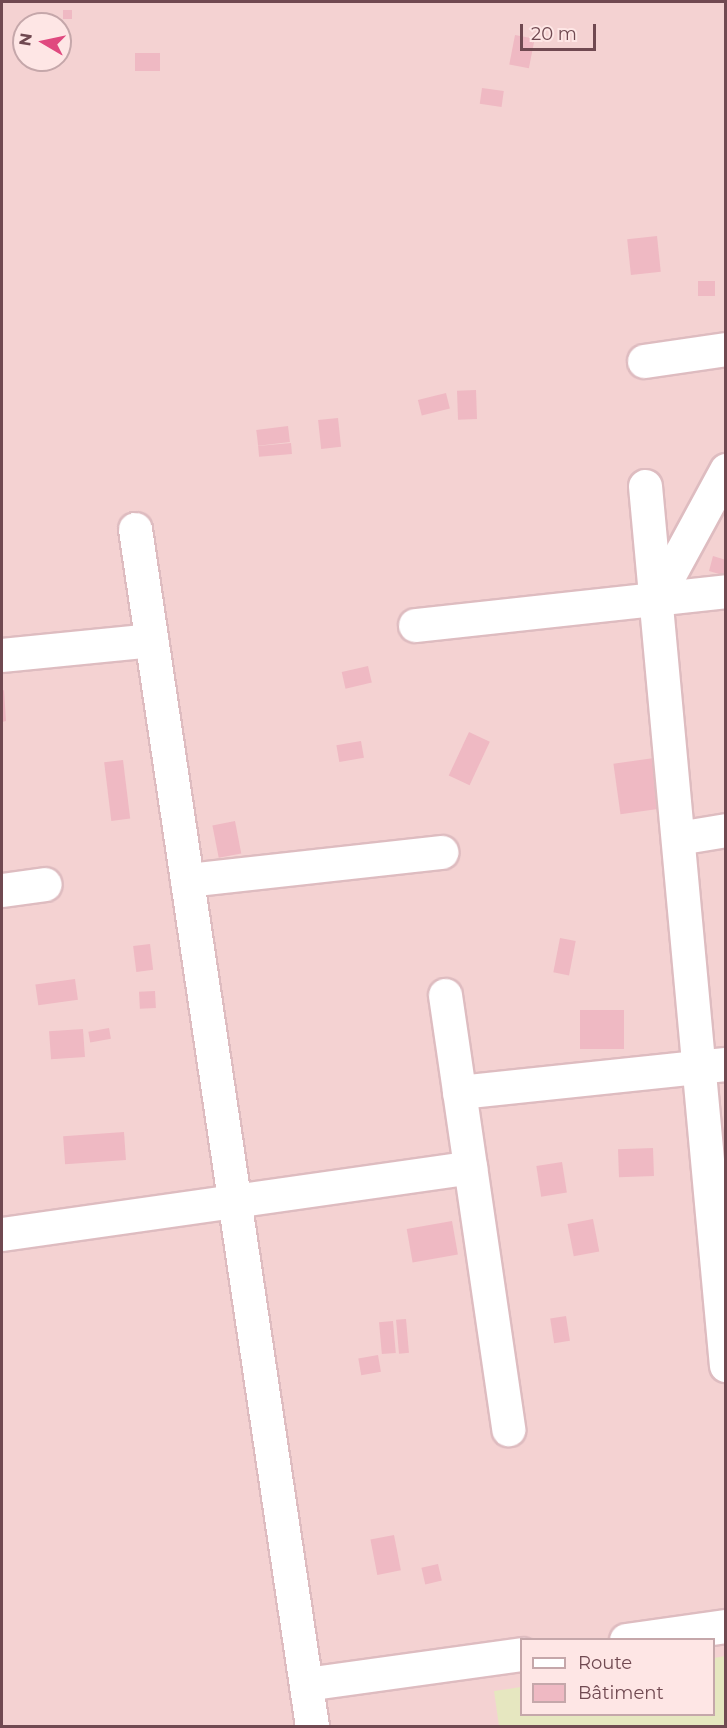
<!DOCTYPE html>
<html>
<head>
<meta charset="utf-8">
<style>
	body { margin:0 }
	#map { position:relative; width:727px; height:1728px; overflow:hidden; background:#fbe0e0; font-family:Montserrat,sans-serif }
	div>[style] { position:absolute }
	[style*='--x'] { left:calc(var(--x)*1px); top:calc(var(--y)*1px); width:calc(var(--w)*1px); rotate:calc(var(--a)*1deg) }
	.residential>* { inset:0; background:#f4d2d2 }
	.green>* { inset:0; background:#e6e7c0 }
	.building>* { inset:0; background:#efb9c3; transform-origin:0 0 }
	.roads { filter:drop-shadow(2px 0 #debcc0) drop-shadow(-2px 0 #debcc0) drop-shadow(0 2px #debcc0) drop-shadow(0 -2px #debcc0) }
	.minor>* { height:33px; margin:-16.5px; padding:0 16.5px; transform-origin:16.5px; border-radius:16.5px; background:#fff }
	span { translate:-50% -50%; white-space:nowrap; text-align:center; line-height:1.15; -webkit-text-stroke:4.5px #fee6e5; paint-order:stroke }
	.frame { position:absolute; inset:0; border:3px solid #704951; pointer-events:none }
	.legend { position:absolute; left:520px; top:1638px; width:195px; height:78px; box-sizing:border-box; background:#fee6e5; border:2px solid #c5a7aa; margin:0; padding:8px 10px; list-style:none; font-size:18px; color:#704951 }
	.legend li { display:flex; align-items:center; gap:12px; height:30px }
	.legend b { width:30px; border:2px solid #c5a7aa }
	.north { position:absolute; left:12px; top:12px; width:60px; height:60px; box-sizing:border-box; background:#fee6e5; border:2px solid #c5a7aa; border-radius:50%; rotate:279deg; font-size:16px; font-weight:700; line-height:24px; text-align:center; color:#704951 }
	.north::after { content:''; display:block; margin:auto; width:21px; height:27px; background:#e0497f; clip-path:polygon(50% 0,100% 100%,50% 72%,0 100%) }
	.scale { position:absolute; left:520px; top:24px; width:76px; height:27px; box-sizing:border-box; border:3px solid #704951; border-top:0; padding-left:8px; font-size:18px; line-height:21px; white-space:nowrap; color:#704951; -webkit-text-stroke:4px #fee6e5; paint-order:stroke }
</style>
</head>
<body>
<div id="map">
	<div class="residential">
		<div style="clip-path:polygon(evenodd,2px 2px,725px 2px,725px 1726px,2px 1726px,2px 2px,24px 24px,60px 24px,60px 60px,24px 60px,24px 24px,2px 2px,522px 1640px,714px 1640px,714px 1714px,522px 1714px,522px 1640px)"></div>
	</div>
	<div class="green">
		<div style="clip-path:polygon(725px 1656px,725px 1726px,499px 1726px,494px 1691px,521px 1687px,522px 1714px,714px 1714px,714px 1658px)"></div>
	</div>
	<div class="building">
		<div style="left:63px;top:10px;width:9px;height:9px"></div>
		<div style="left:515px;top:35px;width:20px;height:30px;rotate:11deg"></div>
		<div style="left:135px;top:53px;width:25px;height:18px"></div>
		<div style="left:482px;top:88px;width:22px;height:16px;rotate:8deg"></div>
		<div style="left:657px;top:236px;width:36px;height:30px;rotate:84deg"></div>
		<div style="left:698px;top:281px;width:17px;height:15px"></div>
		<div style="left:476px;top:390px;width:29px;height:19px;rotate:88deg"></div>
		<div style="left:446px;top:393px;width:16px;height:29px;rotate:76deg"></div>
		<div style="left:338px;top:418px;width:29px;height:20px;rotate:84deg"></div>
		<div style="left:288px;top:426px;width:16px;height:32px;rotate:83deg"></div>
		<div style="left:291px;top:443px;width:11px;height:33px;rotate:85deg"></div>
		<div style="clip-path:polygon(713px 556px,726px 560px,726px 576px,709px 571px)"></div>
		<div style="left:368px;top:666px;width:17px;height:27px;rotate:77deg"></div>
		<div style="clip-path:polygon(4px 690px,6px 721px,2px 722px,2px 691px)"></div>
		<div style="left:469px;top:732px;width:23px;height:48px;rotate:25deg"></div>
		<div style="left:361px;top:741px;width:17px;height:25px;rotate:80deg"></div>
		<div style="left:654px;top:758px;width:51px;height:41px;rotate:82deg"></div>
		<div style="left:123px;top:760px;width:59px;height:19px;rotate:83deg"></div>
		<div style="left:235px;top:821px;width:33px;height:23px;rotate:79deg"></div>
		<div style="left:560px;top:938px;width:16px;height:35px;rotate:11deg"></div>
		<div style="left:150px;top:944px;width:26px;height:17px;rotate:83deg"></div>
		<div style="left:75px;top:979px;width:21px;height:40px;rotate:82deg"></div>
		<div style="left:155px;top:991px;width:17px;height:16px;rotate:87deg"></div>
		<div style="left:580px;top:1010px;width:44px;height:39px"></div>
		<div style="left:109px;top:1028px;width:11px;height:21px;rotate:80deg"></div>
		<div style="left:83px;top:1029px;width:28px;height:34px;rotate:86deg"></div>
		<div style="left:124px;top:1132px;width:28px;height:61px;rotate:86deg"></div>
		<div style="left:653px;top:1148px;width:28px;height:35px;rotate:88deg"></div>
		<div style="left:562px;top:1162px;width:31px;height:26px;rotate:81deg"></div>
		<div style="left:593px;top:1219px;width:33px;height:26px;rotate:79deg"></div>
		<div style="left:452px;top:1221px;width:34px;height:46px;rotate:80deg"></div>
		<div style="left:566px;top:1316px;width:25px;height:16px;rotate:81deg"></div>
		<div style="left:406px;top:1319px;width:34px;height:10px;rotate:85deg"></div>
		<div style="left:393px;top:1321px;width:32px;height:14px;rotate:85deg"></div>
		<div style="left:378px;top:1355px;width:17px;height:20px;rotate:80deg"></div>
		<div style="left:394px;top:1535px;width:36px;height:24px;rotate:79deg"></div>
		<div style="left:438px;top:1564px;width:17px;height:17px;rotate:77deg"></div>
	</div>
	<div class="roads">
		<div class="minor">
			<div style="--x:644;--y:361;--w:83;--a:-8.3"></div>
			<div style="--x:645;--y:486;--w:883;--a:84.74"></div>
			<div style="--x:135;--y:529;--w:1210;--a:81.59"></div>
			<div style="--x:656;--y:599;--w:147;--a:-61.5"></div>
			<div style="--x:415;--y:625;--w:313;--a:-6.2"></div>
			<div style="--x:2;--y:655;--w:150;--a:-5.7"></div>
			<div style="--x:678;--y:838;--w:49;--a:-9.5"></div>
			<div style="--x:187;--y:880;--w:256;--a:-6.3"></div>
			<div style="--x:2;--y:890;--w:43;--a:-7.9"></div>
			<div style="--x:445;--y:995;--w:439;--a:81.7"></div>
			<div style="--x:459;--y:1092;--w:268;--a:-6"></div>
			<div style="--x:2;--y:1234;--w:473;--a:-8.1"></div>
			<div style="--x:626;--y:1640;--w:101;--a:-8"></div>
			<div style="--x:306;--y:1684;--w:218;--a:-7.9"></div>
		</div>
	</div>
	<div class="frame"></div>
	<ul class="legend">
	<li><b style="height:8px;background:#fff"></b>Route</li>
	<li><b style="height:16px;background:#efb9c3"></b>Bâtiment</li>
	</ul>
	<div class="north">N</div>
	<div class="scale">20 m</div>
</div>
</body>
</html>
